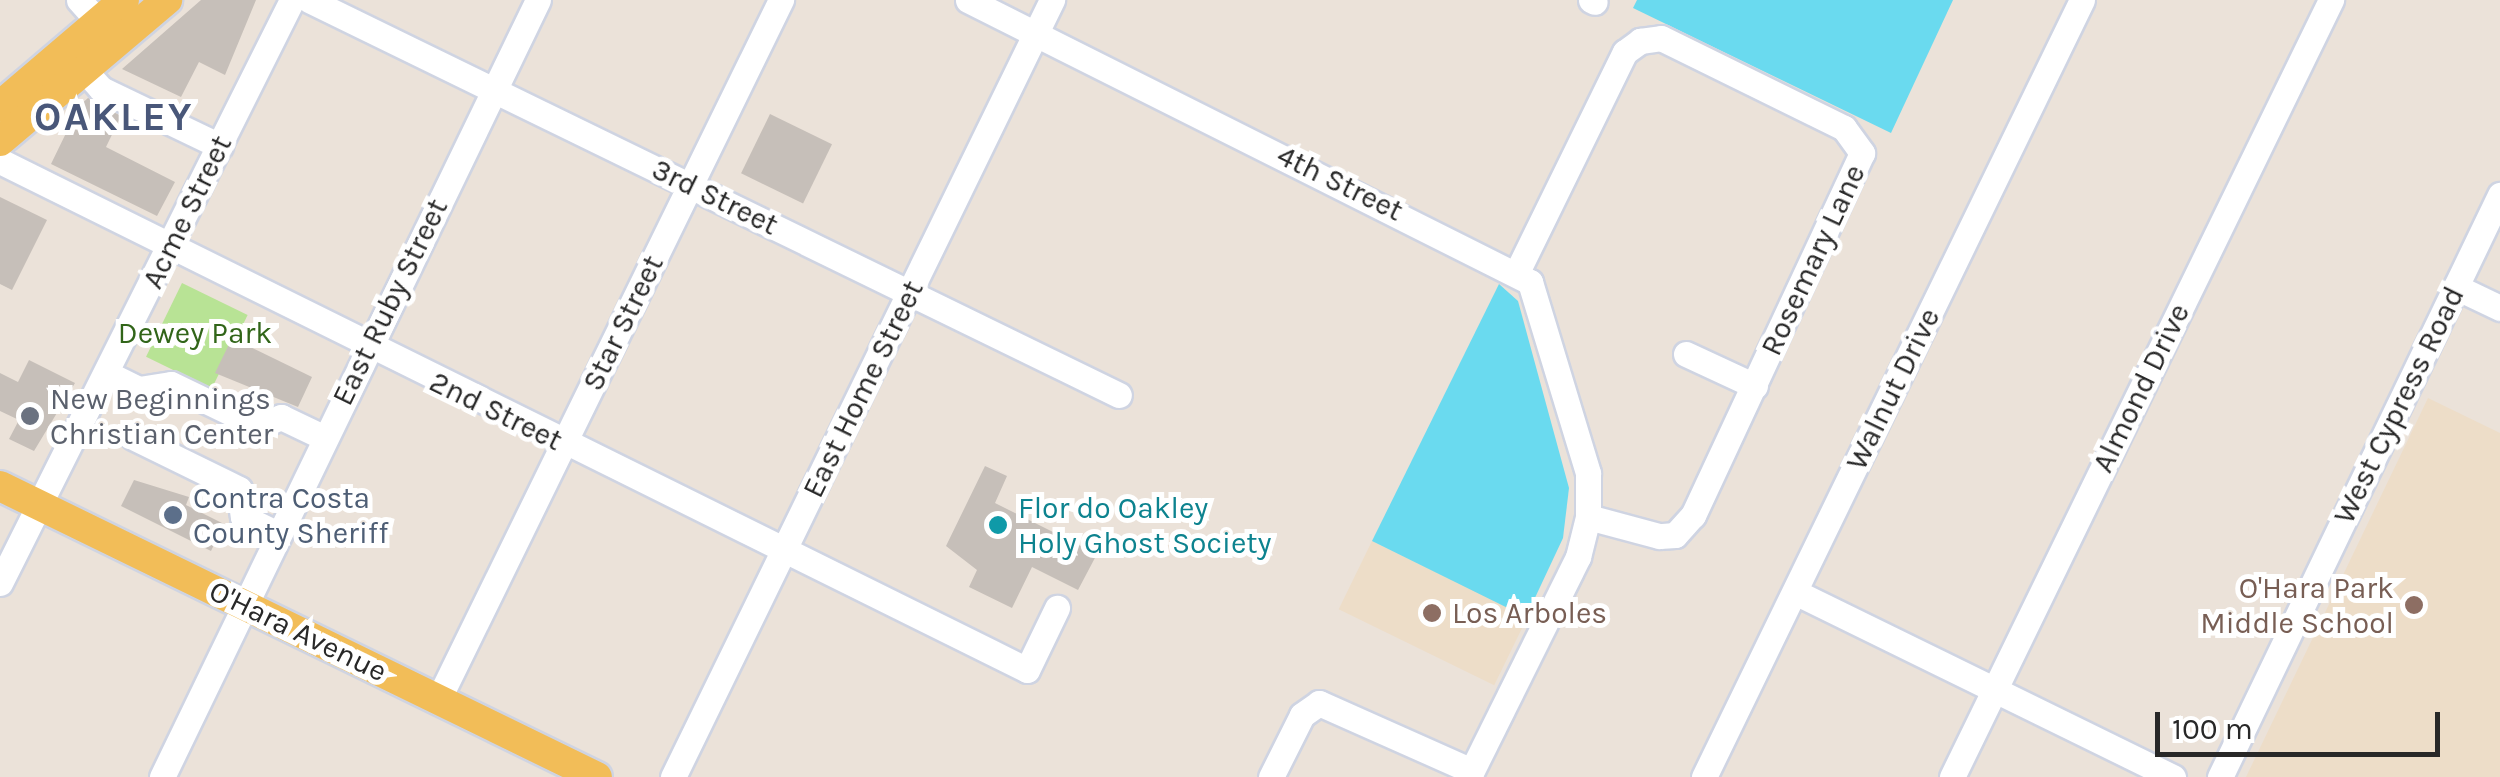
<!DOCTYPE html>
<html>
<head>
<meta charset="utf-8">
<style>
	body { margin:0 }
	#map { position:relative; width:2500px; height:777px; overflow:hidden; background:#ebe2d9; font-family:Karla,sans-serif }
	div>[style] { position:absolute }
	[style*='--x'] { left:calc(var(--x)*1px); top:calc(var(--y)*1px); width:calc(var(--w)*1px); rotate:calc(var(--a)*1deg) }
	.education>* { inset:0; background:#edddc8; transform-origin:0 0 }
	.green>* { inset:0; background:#b8e395; transform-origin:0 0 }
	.water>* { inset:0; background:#6adaef }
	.building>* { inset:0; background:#c6bfb9; transform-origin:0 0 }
	.roads { filter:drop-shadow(2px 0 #cfd4e2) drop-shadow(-2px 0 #cfd4e2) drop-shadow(0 2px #cfd4e2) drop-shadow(0 -2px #cfd4e2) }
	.minor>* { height:25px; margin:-12.5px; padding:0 12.5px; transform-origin:12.5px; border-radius:12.5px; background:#fff }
	.major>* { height:30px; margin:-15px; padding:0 15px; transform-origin:15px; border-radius:15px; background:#f2bd58 }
	.dots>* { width:28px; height:28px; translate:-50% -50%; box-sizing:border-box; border:5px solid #fff; border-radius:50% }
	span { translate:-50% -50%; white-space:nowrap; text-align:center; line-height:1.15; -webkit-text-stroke:10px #fff; paint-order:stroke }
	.street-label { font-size:30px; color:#282828 }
	.park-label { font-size:30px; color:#316519 }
	.worship-label { font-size:30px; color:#5b616d }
	.left { translate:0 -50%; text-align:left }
	.service-label { font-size:30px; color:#4e5e75 }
	.culture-label { font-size:30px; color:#0d838f }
	.education-label { font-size:30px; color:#785e54 }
	.right { translate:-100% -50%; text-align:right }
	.district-label { font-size:40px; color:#495779; font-weight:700; letter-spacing:2.5px }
	.scale { position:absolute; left:2155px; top:712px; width:285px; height:45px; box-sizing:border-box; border:5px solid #282828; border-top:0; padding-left:12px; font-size:30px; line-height:35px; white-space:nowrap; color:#282828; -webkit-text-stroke:8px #fff; paint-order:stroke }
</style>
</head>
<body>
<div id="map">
	<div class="education">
		<div style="clip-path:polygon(2428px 398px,2500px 433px,2500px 777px,2246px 777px)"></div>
		<div style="left:1372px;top:541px;width:173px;height:76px;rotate:26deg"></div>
	</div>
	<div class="green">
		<div style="left:182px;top:283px;width:73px;height:82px;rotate:26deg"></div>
	</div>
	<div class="water">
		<div style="clip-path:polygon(1637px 0,1953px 0,1891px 133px,1633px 8px)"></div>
		<div style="clip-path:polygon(1499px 284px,1518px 301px,1569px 488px,1563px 538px,1526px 617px,1372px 541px)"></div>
	</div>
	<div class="building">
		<div style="clip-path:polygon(201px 0,256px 0,225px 75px,199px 62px,181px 97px,122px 69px)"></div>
		<div style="clip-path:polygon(88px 98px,121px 116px,106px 147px,175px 182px,157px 216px,51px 164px,68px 129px,59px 124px)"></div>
		<div style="left:770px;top:114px;width:69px;height:66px;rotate:26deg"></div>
		<div style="clip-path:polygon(0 197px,47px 220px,12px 290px,0 284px)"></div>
		<div style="clip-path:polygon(232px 338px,312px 377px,298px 407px,215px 373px)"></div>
		<div style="clip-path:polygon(29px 360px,75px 383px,34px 451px,9px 439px,19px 420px,0 411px,0 373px,18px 382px)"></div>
		<div style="clip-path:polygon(985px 466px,1007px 476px,995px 503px,1097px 554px,1078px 590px,1032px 567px,1012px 608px,969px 587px,977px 570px,946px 546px)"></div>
		<div style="clip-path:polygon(134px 480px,189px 497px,186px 505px,224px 524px,211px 551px,121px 506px)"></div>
	</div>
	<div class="roads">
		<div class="minor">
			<div style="--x:79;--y:0;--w:30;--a:48"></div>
			<div style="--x:309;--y:0;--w:901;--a:26"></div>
			<div style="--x:968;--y:0;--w:629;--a:26.65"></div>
			<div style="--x:1530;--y:282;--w:200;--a:73.1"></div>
			<div style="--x:1588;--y:473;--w:44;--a:90"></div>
			<div style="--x:1588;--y:517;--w:41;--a:104"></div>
			<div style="--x:1578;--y:557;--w:246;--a:116.4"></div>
			<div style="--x:1591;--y:0;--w:4;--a:27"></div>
			<div style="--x:85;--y:71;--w:24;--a:48"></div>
			<div style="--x:101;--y:89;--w:132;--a:25.6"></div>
			<div style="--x:0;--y:161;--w:1146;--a:26.36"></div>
			<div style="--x:1027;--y:670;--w:69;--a:-64.2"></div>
			<div style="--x:1517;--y:272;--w:245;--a:-63.9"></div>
			<div style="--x:1625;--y:52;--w:19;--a:-36"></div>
			<div style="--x:1640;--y:41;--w:21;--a:-8"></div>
			<div style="--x:1661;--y:38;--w:204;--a:26.2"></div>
			<div style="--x:1844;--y:128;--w:31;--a:54"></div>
			<div style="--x:1862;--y:153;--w:400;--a:115"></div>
			<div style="--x:1693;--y:515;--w:27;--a:132"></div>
			<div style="--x:1675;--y:535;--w:16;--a:176"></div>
			<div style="--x:1659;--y:536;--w:73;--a:-165"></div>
			<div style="--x:2456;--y:287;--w:49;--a:25.5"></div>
			<div style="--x:1686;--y:354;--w:76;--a:24.9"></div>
			<div style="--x:108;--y:374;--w:34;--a:26"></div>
			<div style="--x:139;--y:389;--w:32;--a:-9"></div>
			<div style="--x:171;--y:384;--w:97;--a:25.8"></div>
			<div style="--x:258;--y:426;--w:25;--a:-21"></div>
			<div style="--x:281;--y:417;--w:47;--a:25.5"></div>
			<div style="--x:133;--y:437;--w:118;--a:26.1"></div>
			<div style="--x:239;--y:489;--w:28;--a:82"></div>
			<div style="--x:243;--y:517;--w:37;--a:26"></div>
			<div style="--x:0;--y:583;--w:652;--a:-63.4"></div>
			<div style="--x:1795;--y:592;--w:421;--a:26.1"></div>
			<div style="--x:438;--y:700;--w:780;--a:-63.9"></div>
			<div style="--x:162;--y:777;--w:863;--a:-64.18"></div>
			<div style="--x:673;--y:777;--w:865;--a:-64"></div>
			<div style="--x:1271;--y:777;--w:69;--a:-63.4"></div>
			<div style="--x:1302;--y:715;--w:21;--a:-35"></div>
			<div style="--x:1319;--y:703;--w:167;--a:24"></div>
			<div style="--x:1704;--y:777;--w:864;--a:-64.06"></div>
			<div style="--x:1952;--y:777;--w:865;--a:-64"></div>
			<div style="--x:2220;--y:777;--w:646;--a:-64.31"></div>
		</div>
		<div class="major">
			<div style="--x:0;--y:106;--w:163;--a:-40.5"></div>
			<div style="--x:0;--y:141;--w:219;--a:-40.2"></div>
			<div style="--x:0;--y:486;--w:664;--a:25.99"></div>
		</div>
	</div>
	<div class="dots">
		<div style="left:30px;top:416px;background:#6b7280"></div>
		<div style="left:173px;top:515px;background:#5c6f8a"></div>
		<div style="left:998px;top:525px;background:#0f9aa8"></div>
		<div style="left:2414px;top:605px;background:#8d6e63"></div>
		<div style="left:1432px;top:613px;background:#8d6e63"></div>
	</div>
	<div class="street-label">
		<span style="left:1340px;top:183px;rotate:26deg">4th Street</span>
		<span style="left:715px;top:197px;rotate:26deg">3rd Street</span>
		<span style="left:187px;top:212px;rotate:-64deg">Acme Street</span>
		<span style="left:1813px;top:260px;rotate:-65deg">Rosemary Lane</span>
		<span style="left:390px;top:302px;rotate:-64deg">East Ruby Street</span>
		<span style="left:623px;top:323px;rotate:-64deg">Star Street</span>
		<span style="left:2141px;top:388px;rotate:-64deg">Almond Drive</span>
		<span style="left:863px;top:389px;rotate:-64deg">East Home Street</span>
		<span style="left:1893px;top:389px;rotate:-64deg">Walnut Drive</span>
		<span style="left:2399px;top:405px;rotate:-64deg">West Cypress Road</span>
		<span style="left:496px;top:411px;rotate:26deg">2nd Street</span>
		<span style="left:298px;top:631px;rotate:26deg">O'Hara Avenue</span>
	</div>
	<div class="park-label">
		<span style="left:195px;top:333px">Dewey Park</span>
	</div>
	<div class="worship-label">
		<span class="left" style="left:50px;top:416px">New Beginnings<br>Christian Center</span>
	</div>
	<div class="service-label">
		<span class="left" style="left:193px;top:515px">Contra Costa<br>County Sheriff</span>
	</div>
	<div class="culture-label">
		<span class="left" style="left:1018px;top:525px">Flor do Oakley<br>Holy Ghost Society</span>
	</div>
	<div class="education-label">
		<span class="right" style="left:2394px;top:605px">O'Hara Park<br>Middle School</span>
		<span class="left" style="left:1452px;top:613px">Los Arboles</span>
	</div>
	<div class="district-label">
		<span style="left:114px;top:117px">OAKLEY</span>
	</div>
	<div class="scale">100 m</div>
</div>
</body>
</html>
